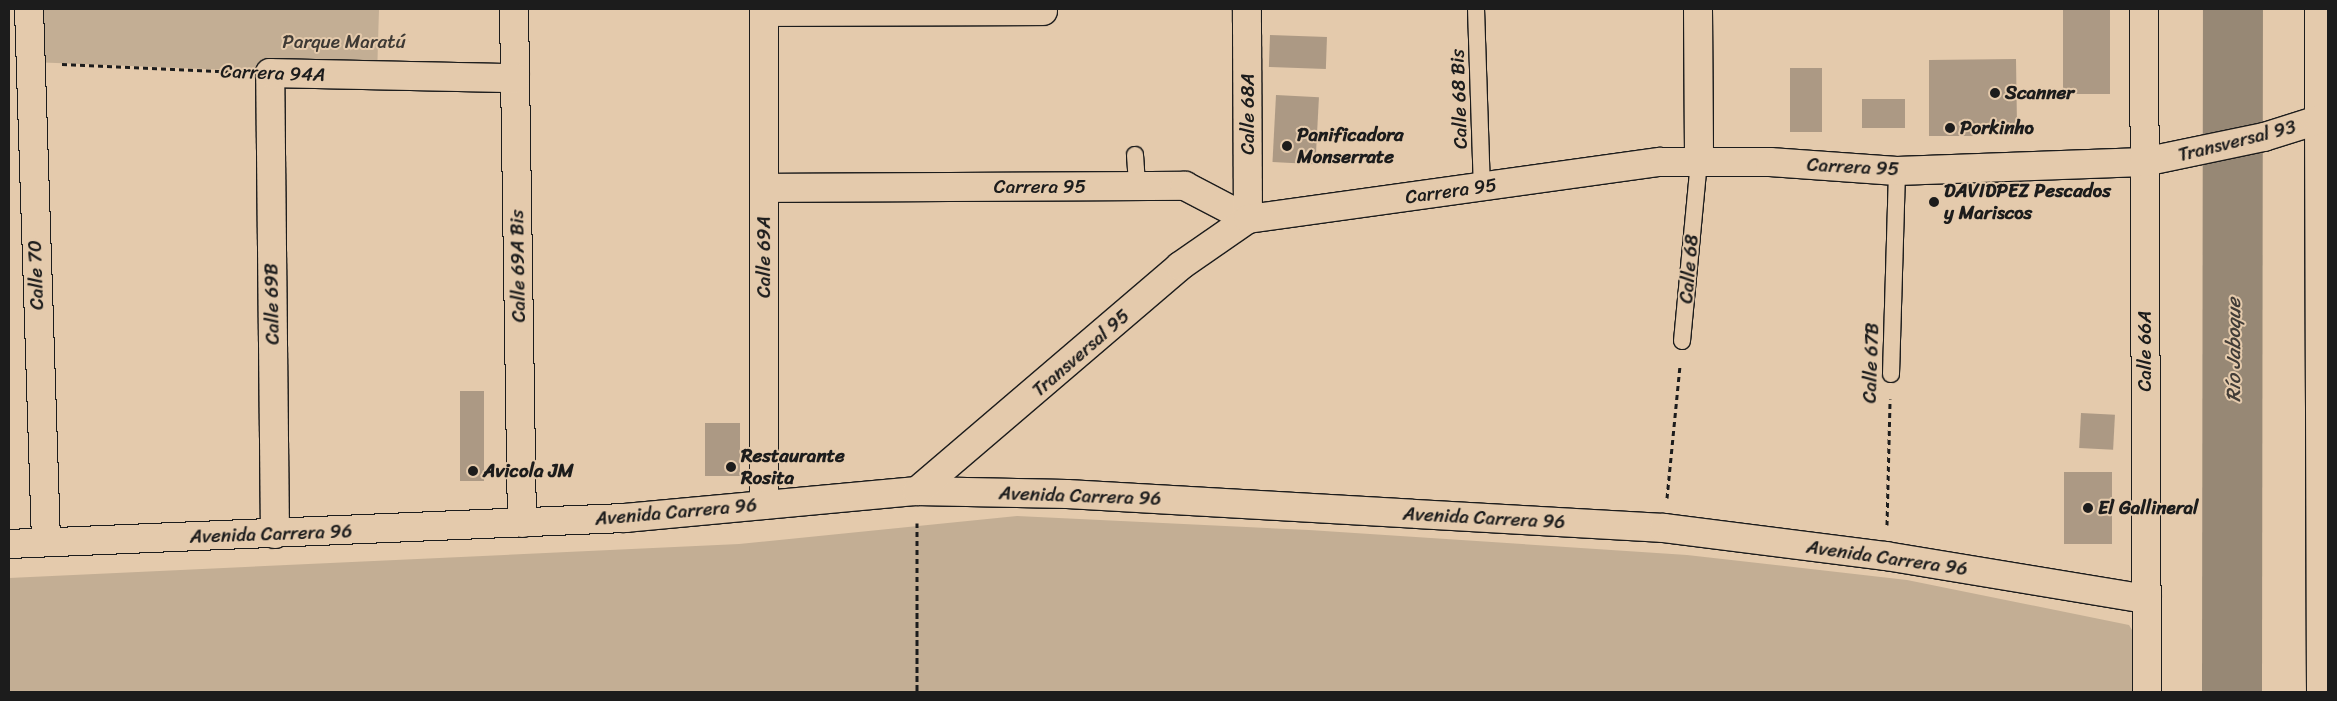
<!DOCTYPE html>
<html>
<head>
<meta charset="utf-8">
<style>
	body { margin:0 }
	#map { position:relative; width:2337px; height:701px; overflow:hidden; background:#e4caac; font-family:Sriracha,sans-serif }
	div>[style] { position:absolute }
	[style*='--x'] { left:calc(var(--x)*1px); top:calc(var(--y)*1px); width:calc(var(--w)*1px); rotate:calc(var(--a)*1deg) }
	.green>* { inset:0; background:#c3ae94 }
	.river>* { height:60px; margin:-30px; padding:0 30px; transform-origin:30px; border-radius:30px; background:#978875 }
	.building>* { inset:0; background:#ac9984; transform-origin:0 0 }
	.path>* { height:3px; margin-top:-1.5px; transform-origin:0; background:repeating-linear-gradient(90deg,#1c1c1c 0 5px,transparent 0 9px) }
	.roads { filter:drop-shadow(1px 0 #1c1c1c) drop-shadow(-1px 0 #1c1c1c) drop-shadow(0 1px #1c1c1c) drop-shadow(0 -1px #1c1c1c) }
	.service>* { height:16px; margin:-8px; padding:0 8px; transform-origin:8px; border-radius:8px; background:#e4caac }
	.minor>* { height:28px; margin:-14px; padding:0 14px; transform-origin:14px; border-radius:14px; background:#e4caac }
	.tertiary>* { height:28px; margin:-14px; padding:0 14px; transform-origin:14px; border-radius:14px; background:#e4caac }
	.secondary>* { height:28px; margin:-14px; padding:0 14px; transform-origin:14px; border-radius:14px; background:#e4caac }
	.dots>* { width:14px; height:14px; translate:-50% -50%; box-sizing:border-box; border:2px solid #e4caac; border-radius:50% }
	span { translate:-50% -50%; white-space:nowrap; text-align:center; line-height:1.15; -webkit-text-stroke:4px #e4caac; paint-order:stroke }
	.park-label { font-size:19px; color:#3d3934 }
	.street-label { font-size:19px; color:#1c1c1c }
	.poi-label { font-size:19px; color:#1c1c1c; font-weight:700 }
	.left { translate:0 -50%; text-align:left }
	.water-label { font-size:20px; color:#413c37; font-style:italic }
	.frame { position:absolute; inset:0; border:10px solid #1c1c1c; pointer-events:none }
</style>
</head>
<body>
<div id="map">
	<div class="green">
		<div style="clip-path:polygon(29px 9px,379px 9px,377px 76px,31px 62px)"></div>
		<div style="clip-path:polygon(1017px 516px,1309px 530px,1687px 555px,1907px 580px,2129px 625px,2135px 635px,2135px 692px,9px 692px,9px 578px,739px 544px)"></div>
	</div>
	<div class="river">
		<div style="--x:2232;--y:692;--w:683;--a:-89.92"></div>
	</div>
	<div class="building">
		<div style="left:2063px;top:9px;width:47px;height:85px"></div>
		<div style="left:1270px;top:35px;width:57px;height:32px;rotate:2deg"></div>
		<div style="clip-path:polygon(2016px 59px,2017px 126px,1973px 126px,1973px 136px,1929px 136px,1929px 60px)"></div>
		<div style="left:1790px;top:68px;width:32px;height:64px"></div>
		<div style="left:1276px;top:95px;width:43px;height:67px;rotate:3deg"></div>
		<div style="left:1862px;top:99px;width:43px;height:29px"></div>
		<div style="left:460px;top:391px;width:24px;height:90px"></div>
		<div style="left:2081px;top:413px;width:34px;height:35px;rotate:3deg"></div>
		<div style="left:705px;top:423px;width:35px;height:53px"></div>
		<div style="left:2064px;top:472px;width:48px;height:72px"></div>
	</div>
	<div class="path">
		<div style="--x:62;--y:64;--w:178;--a:2.6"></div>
		<div style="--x:1667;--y:498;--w:134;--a:-84.4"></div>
		<div style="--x:917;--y:523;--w:169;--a:90"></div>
		<div style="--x:1887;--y:525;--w:126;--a:-88.6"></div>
	</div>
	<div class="roads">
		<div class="service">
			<div style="--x:1476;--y:9;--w:178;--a:88.1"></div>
			<div style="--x:1135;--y:155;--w:32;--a:86"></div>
			<div style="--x:1682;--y:341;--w:181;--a:-84.6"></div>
			<div style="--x:1891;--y:374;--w:203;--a:-88.3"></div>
		</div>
		<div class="minor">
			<div style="--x:29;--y:9;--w:533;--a:88.17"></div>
			<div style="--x:514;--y:9;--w:514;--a:89.11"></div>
			<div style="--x:1698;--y:9;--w:152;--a:89.6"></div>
			<div style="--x:2319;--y:9;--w:111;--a:90"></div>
			<div style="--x:764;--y:12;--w:279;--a:-0.2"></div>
			<div style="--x:764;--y:188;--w:421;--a:-0.3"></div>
			<div style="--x:1185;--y:186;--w:71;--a:27.6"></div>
			<div style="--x:1248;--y:219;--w:210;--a:-90.3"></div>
			<div style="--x:917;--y:491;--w:150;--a:1.1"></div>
			<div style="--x:1067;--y:494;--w:598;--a:3.26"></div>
			<div style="--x:1664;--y:528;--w:224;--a:7.2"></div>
			<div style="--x:1886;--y:556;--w:264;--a:9.4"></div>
			<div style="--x:764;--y:505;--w:496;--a:-90"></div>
			<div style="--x:275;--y:534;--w:461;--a:-90.6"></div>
			<div style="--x:270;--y:73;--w:245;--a:1.2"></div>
		</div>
		<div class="tertiary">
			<div style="--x:2144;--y:9;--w:683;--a:89.75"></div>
			<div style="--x:2319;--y:120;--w:572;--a:89.8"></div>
		</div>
		<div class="secondary">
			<div style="--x:9;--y:544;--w:617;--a:-2.42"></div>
			<div style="--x:625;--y:518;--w:293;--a:-5.3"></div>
			<div style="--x:917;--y:491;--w:346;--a:-40.5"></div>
			<div style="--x:1180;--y:266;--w:83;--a:-34.7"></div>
			<div style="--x:1248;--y:219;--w:417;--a:-7.9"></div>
			<div style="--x:1661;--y:162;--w:109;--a:0"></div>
			<div style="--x:1770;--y:162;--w:127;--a:4.1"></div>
			<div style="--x:1897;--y:171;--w:247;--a:-2.1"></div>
			<div style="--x:2144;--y:162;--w:123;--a:-11.8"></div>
			<div style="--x:2264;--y:137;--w:67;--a:-17.4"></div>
		</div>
	</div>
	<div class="dots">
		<div style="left:1995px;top:93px;background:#1c1c1c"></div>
		<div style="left:1950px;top:128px;background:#1c1c1c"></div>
		<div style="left:1287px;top:146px;background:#1c1c1c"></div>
		<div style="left:1934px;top:202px;background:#1c1c1c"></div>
		<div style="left:731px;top:467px;background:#1c1c1c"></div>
		<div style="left:473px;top:471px;background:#1c1c1c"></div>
		<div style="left:2088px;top:508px;background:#1c1c1c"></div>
	</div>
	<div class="park-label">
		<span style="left:344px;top:42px">Parque Maratú</span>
	</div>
	<div class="street-label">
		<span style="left:273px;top:73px;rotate:2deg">Carrera 94A</span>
		<span style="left:1459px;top:99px;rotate:-92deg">Calle 68 Bis</span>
		<span style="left:1248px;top:114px;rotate:-90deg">Calle 68A</span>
		<span style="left:2237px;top:141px;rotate:-14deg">Transversal 93</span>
		<span style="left:1853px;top:167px;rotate:3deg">Carrera 95</span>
		<span style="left:1040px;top:187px">Carrera 95</span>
		<span style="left:1451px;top:191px;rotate:-8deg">Carrera 95</span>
		<span style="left:764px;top:257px;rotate:-90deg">Calle 69A</span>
		<span style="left:518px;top:266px;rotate:-91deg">Calle 69A Bis</span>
		<span style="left:1689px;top:269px;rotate:-85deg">Calle 68</span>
		<span style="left:36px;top:275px;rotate:-92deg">Calle 70</span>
		<span style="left:272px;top:304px;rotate:-91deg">Calle 69B</span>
		<span style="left:2145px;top:351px;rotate:-90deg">Calle 66A</span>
		<span style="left:1081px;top:353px;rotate:-41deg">Transversal 95</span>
		<span style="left:1871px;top:363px;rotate:-88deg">Calle 67B</span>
		<span style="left:1080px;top:496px;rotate:2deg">Avenida Carrera 96</span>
		<span style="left:676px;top:512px;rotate:-5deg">Avenida Carrera 96</span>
		<span style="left:1484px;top:518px;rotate:3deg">Avenida Carrera 96</span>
		<span style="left:271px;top:534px;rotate:-2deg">Avenida Carrera 96</span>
		<span style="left:1887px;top:558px;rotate:8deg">Avenida Carrera 96</span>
	</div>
	<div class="poi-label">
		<span class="left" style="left:2005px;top:93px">Scanner</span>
		<span class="left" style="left:1960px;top:128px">Porkinho</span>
		<span class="left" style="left:1297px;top:146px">Panificadora<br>Monserrate</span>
		<span class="left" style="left:1944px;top:202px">DAVIDPEZ Pescados<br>y Mariscos</span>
		<span class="left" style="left:741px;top:467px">Restaurante<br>Rosita</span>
		<span class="left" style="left:483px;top:471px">Avicola JM</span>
		<span class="left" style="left:2098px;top:508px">El Gallineral</span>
	</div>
	<div class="water-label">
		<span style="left:2233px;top:350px;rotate:-90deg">Río Jaboque</span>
	</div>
	<div class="frame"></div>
</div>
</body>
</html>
